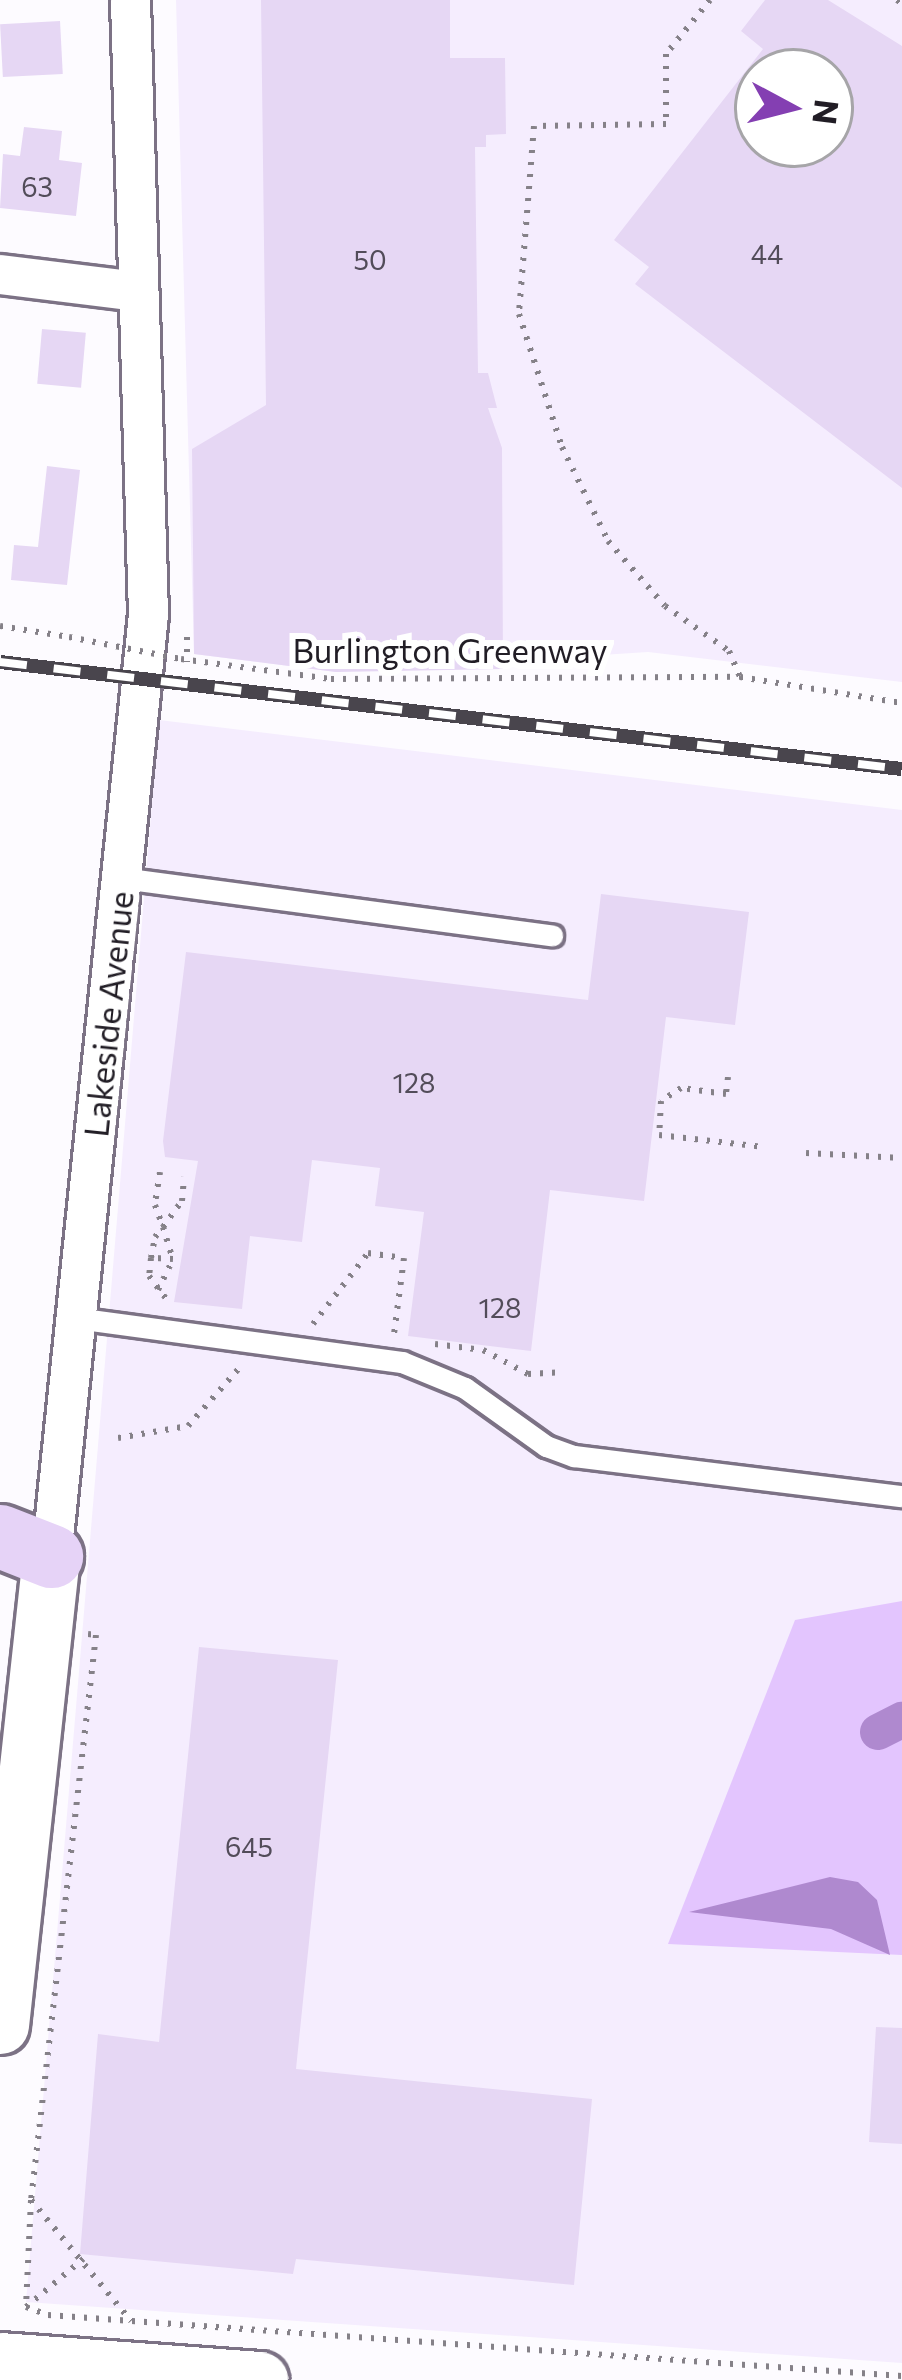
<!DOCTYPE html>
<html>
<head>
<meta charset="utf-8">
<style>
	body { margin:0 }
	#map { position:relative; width:902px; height:2380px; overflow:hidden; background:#fdfbff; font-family:Commissioner,sans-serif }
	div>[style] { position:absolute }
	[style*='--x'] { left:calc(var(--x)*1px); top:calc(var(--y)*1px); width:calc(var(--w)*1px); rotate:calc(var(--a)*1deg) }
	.built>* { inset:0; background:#f5edfe }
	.green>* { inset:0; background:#e3c5fe }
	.water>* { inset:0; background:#af89cf }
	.canal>* { height:36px; margin:-18px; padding:0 18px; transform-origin:18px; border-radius:18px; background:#af89cf }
	.building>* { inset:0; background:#e6d7f4; transform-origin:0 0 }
	.path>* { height:6px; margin-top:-3px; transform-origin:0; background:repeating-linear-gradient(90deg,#858188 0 3px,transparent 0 12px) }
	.roads { filter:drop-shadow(3px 0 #7c7285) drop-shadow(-3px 0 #7c7285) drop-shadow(0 3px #7c7285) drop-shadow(0 -3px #7c7285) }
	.service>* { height:21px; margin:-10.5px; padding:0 10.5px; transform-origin:10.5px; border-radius:10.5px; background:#fff }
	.minor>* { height:39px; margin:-19.5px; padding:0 19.5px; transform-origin:19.5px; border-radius:19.5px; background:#fff }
	.secondary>* { height:57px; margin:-28.5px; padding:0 28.5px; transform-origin:28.5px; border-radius:28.5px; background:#fff }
	.primary>* { height:63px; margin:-31.5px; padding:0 31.5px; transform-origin:31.5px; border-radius:31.5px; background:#e6d3f7 }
	.rail>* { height:14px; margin-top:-7px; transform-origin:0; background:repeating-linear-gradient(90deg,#fff 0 27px,#49454d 0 54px); box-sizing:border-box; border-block:3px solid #49454d }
	.path-bridge>* { height:6px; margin-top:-3px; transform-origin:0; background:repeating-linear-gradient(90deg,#858188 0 3px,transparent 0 12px) }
	span { translate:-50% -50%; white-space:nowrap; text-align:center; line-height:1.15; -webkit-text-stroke:12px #fff; paint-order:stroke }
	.number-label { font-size:27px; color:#524c59 }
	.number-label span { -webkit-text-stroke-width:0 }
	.street-label { font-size:33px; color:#211d25 }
	.north { position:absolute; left:734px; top:48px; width:120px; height:120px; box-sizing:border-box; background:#fff; border:3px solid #a6a5a8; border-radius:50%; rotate:97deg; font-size:33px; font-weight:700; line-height:48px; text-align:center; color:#211d25 }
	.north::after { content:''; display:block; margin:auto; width:42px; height:54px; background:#843fb2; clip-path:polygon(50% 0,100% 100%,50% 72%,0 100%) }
</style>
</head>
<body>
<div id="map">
	<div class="built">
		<div style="clip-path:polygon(evenodd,176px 0,902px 0,902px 682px,648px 652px,336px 672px,194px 654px,176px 0,758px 72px,830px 72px,830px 144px,758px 144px,758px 72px)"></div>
		<div style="clip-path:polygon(159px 720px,902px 810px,902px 2363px,26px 2302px)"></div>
	</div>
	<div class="green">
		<div style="clip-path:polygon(902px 1601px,902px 1955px,668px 1944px,795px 1620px)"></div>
	</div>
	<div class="water">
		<div style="clip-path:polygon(830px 1877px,858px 1882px,877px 1900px,890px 1955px,831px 1929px,689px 1912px)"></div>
	</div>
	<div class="canal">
		<div style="--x:878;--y:1732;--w:27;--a:-27"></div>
	</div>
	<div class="building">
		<div style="clip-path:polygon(261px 0,450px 0,450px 58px,505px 58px,506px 134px,486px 135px,486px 147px,475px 147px,478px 373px,488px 373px,497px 408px,488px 408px,502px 448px,503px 669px,336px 672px,194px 654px,192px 449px,266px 405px)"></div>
		<div style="clip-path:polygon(evenodd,765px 0,828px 0,902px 46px,902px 488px,635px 284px,649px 267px,614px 240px,763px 49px,741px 31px,765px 0,758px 72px,830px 72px,830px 144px,758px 144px,758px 72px)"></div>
		<div style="left:60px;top:21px;width:53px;height:60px;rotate:87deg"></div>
		<div style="clip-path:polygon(24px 127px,62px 131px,59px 160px,82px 163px,76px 216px,0 208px,3px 154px,20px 156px)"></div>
		<div style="left:42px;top:329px;width:44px;height:55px;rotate:5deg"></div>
		<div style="clip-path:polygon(47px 466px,80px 470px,67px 585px,11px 580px,14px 545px,38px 547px)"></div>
		<div style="clip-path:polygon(601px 894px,749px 912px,735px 1025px,666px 1017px,644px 1201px,550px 1190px,531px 1351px,408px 1336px,424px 1212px,375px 1206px,380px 1168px,312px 1160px,302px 1242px,250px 1236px,242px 1309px,174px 1302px,198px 1161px,165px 1157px,163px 1141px,186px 952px,588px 1000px)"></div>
		<div style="clip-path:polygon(199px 1647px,338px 1660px,296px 2069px,592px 2099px,574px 2285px,296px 2259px,293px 2274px,80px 2254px,98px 2034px,159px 2042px)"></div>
		<div style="clip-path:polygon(876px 2027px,902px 2028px,902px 2144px,869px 2142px)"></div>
	</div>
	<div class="path">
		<div style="--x:710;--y:0;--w:70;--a:129.2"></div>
		<div style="--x:666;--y:54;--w:70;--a:90"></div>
		<div style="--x:666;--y:124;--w:132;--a:179.1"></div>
		<div style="--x:534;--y:126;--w:189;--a:94.6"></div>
		<div style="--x:519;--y:314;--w:140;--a:72.1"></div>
		<div style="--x:562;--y:447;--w:105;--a:63.9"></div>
		<div style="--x:608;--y:541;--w:86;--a:48.8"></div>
		<div style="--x:665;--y:606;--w:78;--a:35.1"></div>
		<div style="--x:729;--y:651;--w:28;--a:67"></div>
		<div style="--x:897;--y:0;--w:6;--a:39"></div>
		<div style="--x:0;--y:626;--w:70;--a:9.1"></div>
		<div style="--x:187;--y:637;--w:25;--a:90"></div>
		<div style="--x:181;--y:659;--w:151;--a:7.6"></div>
		<div style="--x:331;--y:679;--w:409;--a:-0.3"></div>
		<div style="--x:740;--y:677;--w:164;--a:9.1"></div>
		<div style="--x:728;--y:1077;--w:17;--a:97"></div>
		<div style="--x:726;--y:1094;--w:45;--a:-172.4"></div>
		<div style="--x:681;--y:1088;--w:24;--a:147"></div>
		<div style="--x:661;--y:1101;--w:34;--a:93"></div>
		<div style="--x:659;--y:1135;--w:107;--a:6.5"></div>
		<div style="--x:806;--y:1153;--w:96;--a:3"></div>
		<div style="--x:160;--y:1172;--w:33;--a:99"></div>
		<div style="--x:155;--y:1205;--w:23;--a:70"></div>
		<div style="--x:163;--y:1227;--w:34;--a:73"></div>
		<div style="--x:173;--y:1259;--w:22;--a:-177"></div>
		<div style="--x:151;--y:1258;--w:21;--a:-79"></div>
		<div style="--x:155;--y:1237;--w:13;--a:-51"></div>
		<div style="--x:163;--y:1227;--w:32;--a:-54"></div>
		<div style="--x:182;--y:1201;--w:24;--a:-85"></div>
		<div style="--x:151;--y:1258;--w:18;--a:96"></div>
		<div style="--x:149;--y:1276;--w:31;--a:53"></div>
		<div style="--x:158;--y:1290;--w:34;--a:-64"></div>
		<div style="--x:313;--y:1324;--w:90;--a:-52.2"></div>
		<div style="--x:368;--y:1253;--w:36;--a:8"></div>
		<div style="--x:404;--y:1258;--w:77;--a:97.5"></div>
		<div style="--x:435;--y:1344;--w:48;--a:7.1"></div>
		<div style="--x:483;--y:1350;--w:51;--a:28.1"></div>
		<div style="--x:528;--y:1374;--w:33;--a:-3"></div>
		<div style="--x:118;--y:1438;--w:71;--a:-9.7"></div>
		<div style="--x:188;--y:1426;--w:80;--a:-48.5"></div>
		<div style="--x:88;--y:1634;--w:8;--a:7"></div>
		<div style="--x:96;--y:1635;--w:569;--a:96.56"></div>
		<div style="--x:31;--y:2200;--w:107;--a:92.7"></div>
		<div style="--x:26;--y:2307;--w:23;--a:20"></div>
		<div style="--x:48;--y:2315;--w:856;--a:4.09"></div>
		<div style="--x:31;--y:2200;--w:157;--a:50.4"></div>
		<div style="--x:26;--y:2307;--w:75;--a:-40.1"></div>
	</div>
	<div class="roads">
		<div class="service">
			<div style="--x:122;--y:878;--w:434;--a:7.6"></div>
			<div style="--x:76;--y:1318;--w:329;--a:7.7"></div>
			<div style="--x:402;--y:1362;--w:68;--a:22.4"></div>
			<div style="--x:465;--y:1388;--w:100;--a:35.6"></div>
			<div style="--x:546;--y:1446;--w:30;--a:20"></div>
			<div style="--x:574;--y:1456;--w:330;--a:7"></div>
		</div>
		<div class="minor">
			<div style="--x:0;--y:274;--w:138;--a:7.1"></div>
			<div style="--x:51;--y:1556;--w:947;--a:-84.12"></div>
			<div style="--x:148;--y:614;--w:614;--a:-91.68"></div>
		</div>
		<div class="secondary">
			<div style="--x:0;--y:2025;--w:472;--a:-83.8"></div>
			<div style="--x:0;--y:2361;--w:260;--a:4.2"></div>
		</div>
		<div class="primary">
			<div style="--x:0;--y:1536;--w:55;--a:21.4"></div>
		</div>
	</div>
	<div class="rail">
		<div style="--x:0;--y:662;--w:908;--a:6.77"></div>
	</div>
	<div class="path-bridge">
		<div style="--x:69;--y:637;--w:114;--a:11.1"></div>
	</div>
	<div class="number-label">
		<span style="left:37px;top:187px">63</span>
		<span style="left:767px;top:254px">44</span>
		<span style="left:370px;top:260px">50</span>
		<span style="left:414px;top:1083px">128</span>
		<span style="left:500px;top:1308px">128</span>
		<span style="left:249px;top:1847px">645</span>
	</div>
	<div class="street-label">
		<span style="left:450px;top:650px">Burlington Greenway</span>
		<span style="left:108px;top:1014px;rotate:-84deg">Lakeside Avenue</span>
	</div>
	<div class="north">N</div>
</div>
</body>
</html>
